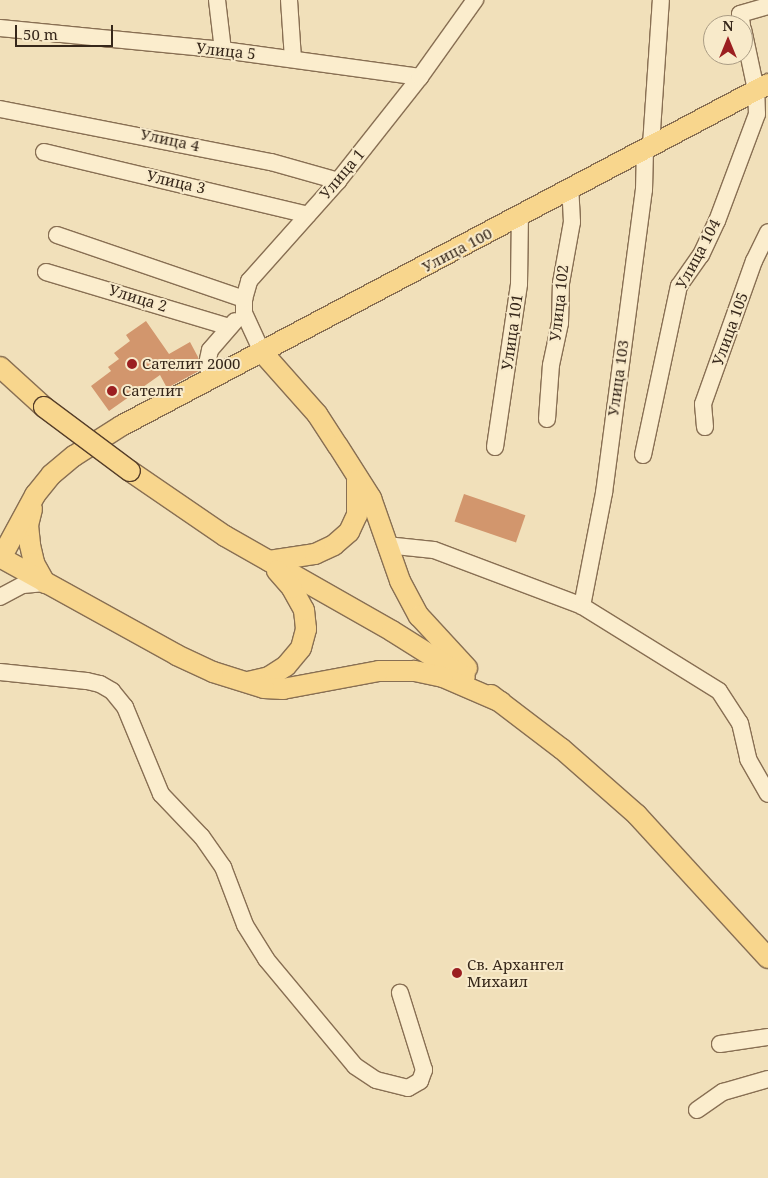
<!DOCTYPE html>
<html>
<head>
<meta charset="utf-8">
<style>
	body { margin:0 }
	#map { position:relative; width:768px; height:1178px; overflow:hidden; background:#f1e0ba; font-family:"Noto Serif",serif }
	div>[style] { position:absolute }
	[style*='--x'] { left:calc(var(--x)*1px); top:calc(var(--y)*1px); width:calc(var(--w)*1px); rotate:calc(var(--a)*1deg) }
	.building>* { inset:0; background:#d2966d; transform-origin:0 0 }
	.roads { filter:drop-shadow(1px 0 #886f53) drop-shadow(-1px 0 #886f53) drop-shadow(0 1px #886f53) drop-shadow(0 -1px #886f53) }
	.minor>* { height:16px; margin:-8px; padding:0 8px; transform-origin:8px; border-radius:8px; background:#fbedcd }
	.major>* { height:20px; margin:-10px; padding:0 10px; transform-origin:10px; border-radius:10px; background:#f8d68d }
	.bridges { filter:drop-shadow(1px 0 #553d28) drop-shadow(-1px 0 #553d28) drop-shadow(0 1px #553d28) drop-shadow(0 -1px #553d28) }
	.major-bridge>* { height:20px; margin:-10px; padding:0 10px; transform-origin:10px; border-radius:10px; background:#f8d68d }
	.dots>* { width:14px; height:14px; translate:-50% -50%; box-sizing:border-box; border:2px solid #f8eaca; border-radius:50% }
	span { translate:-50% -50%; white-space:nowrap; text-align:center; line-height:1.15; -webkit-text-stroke:4px #f8eaca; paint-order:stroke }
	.street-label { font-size:15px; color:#36271a }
	.poi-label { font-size:15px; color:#36271a }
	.left { translate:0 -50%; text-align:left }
	.north { position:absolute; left:703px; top:15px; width:50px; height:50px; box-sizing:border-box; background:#f8eaca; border:1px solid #aa9c84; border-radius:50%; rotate:0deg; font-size:14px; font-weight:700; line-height:20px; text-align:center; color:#36271a }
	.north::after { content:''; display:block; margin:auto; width:18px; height:22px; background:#9b1f21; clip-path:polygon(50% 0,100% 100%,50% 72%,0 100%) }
	.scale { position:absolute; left:15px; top:25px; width:98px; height:22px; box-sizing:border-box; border:2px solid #36271a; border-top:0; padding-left:6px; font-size:15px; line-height:18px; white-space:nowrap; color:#36271a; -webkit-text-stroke:4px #f8eaca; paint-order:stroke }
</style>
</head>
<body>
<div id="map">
	<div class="building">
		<div style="clip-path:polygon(146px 321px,169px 354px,190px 342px,198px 357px,199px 371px,167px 388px,160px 375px,109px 411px,91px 386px,111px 371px,108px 367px,119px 359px,114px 353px,130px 341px,126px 335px)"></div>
		<div style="left:464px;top:494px;width:65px;height:29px;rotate:19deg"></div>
	</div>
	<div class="roads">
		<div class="minor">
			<div style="--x:217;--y:0;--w:50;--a:83.2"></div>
			<div style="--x:289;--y:0;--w:58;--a:86.1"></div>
			<div style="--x:742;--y:25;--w:11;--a:-100"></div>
			<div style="--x:740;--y:14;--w:29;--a:-16"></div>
			<div style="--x:0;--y:28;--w:224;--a:5.6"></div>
			<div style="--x:223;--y:50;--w:199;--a:7.8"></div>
			<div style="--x:0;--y:109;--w:276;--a:11.1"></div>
			<div style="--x:271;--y:162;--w:70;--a:15.8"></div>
			<div style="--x:651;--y:145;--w:145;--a:-86.1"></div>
			<div style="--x:44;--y:152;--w:271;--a:13.4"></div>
			<div style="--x:57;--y:235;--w:198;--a:18.9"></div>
			<div style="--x:46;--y:272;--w:191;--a:16.7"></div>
			<div style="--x:262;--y:352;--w:43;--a:-114.8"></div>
			<div style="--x:244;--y:313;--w:14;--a:-90"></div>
			<div style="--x:244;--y:299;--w:19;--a:-74"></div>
			<div style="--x:249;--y:281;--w:134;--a:-48.3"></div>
			<div style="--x:338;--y:181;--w:132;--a:-51.7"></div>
			<div style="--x:420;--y:77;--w:95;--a:-54.5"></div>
			<div style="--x:211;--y:378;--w:15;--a:-106"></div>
			<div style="--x:207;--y:364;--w:14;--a:-78"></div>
			<div style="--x:210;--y:350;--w:38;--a:-49"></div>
			<div style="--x:547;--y:419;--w:54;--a:-85.8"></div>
			<div style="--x:551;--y:365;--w:43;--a:-77.9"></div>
			<div style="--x:560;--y:323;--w:40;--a:-88.6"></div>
			<div style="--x:561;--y:283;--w:62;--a:-79.8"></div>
			<div style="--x:572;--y:222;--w:35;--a:-93"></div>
			<div style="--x:705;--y:427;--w:23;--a:-95"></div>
			<div style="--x:703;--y:404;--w:152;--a:-70.4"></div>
			<div style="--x:754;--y:261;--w:32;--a:-64"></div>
			<div style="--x:495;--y:447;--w:165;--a:-81.6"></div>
			<div style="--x:519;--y:284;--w:68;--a:-89.2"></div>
			<div style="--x:643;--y:455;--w:173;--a:-78"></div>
			<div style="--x:679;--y:286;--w:38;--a:-55"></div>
			<div style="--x:701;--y:255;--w:38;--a:-65"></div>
			<div style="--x:717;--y:221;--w:114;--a:-69.5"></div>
			<div style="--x:757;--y:114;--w:24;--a:-92"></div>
			<div style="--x:756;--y:90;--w:62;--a:-102"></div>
			<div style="--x:386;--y:545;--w:48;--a:5.9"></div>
			<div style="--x:434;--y:550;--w:158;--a:20.7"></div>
			<div style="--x:582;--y:606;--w:161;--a:31.8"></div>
			<div style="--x:719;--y:691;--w:38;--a:57"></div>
			<div style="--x:740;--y:723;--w:37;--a:77"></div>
			<div style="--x:748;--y:759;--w:40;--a:60.3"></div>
			<div style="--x:0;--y:597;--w:26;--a:-28"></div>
			<div style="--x:23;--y:585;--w:22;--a:-5"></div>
			<div style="--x:582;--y:606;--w:115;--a:-79"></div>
			<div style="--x:604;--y:493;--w:306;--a:-82.5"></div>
			<div style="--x:644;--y:190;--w:41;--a:-88.6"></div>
			<div style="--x:0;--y:672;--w:87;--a:5.9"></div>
			<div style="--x:87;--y:681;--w:13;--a:13"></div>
			<div style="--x:100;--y:684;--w:14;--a:30"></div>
			<div style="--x:112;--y:691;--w:21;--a:51"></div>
			<div style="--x:125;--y:707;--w:94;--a:67.5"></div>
			<div style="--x:161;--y:794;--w:59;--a:46.4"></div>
			<div style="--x:202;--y:837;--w:37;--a:55"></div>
			<div style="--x:223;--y:867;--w:62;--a:69.2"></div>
			<div style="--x:245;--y:925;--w:40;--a:58"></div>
			<div style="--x:266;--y:959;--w:139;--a:50.2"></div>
			<div style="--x:355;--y:1066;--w:25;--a:34"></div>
			<div style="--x:376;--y:1080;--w:33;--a:14"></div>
			<div style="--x:408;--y:1088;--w:14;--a:-30"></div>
			<div style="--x:420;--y:1081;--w:12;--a:-70"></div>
			<div style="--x:424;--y:1070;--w:81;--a:-107.3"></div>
			<div style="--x:720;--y:1044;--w:49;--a:-8.3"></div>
			<div style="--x:697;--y:1110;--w:32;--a:-35"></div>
			<div style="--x:723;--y:1092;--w:47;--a:-16.1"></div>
		</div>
		<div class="major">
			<div style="--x:262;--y:352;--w:83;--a:48.4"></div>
			<div style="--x:317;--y:414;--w:38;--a:57"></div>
			<div style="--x:338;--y:446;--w:62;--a:57.6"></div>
			<div style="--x:371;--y:498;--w:88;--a:70.7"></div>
			<div style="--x:400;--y:581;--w:40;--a:62"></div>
			<div style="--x:419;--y:616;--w:71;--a:47.3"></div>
			<div style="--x:0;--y:367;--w:59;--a:42.3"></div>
			<div style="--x:130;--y:471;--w:115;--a:34.4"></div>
			<div style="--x:225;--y:536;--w:192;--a:29.6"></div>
			<div style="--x:392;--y:631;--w:86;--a:32.2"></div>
			<div style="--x:32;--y:509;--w:16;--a:104"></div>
			<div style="--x:28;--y:525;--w:20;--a:84"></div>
			<div style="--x:30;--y:545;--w:18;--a:77"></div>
			<div style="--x:34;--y:563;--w:23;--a:61"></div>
			<div style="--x:269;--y:561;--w:47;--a:-8.7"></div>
			<div style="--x:315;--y:554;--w:21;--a:-25"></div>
			<div style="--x:334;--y:545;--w:20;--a:-41"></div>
			<div style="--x:349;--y:532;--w:19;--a:-65"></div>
			<div style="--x:357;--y:515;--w:35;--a:-90"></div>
			<div style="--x:248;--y:682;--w:22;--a:-13"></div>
			<div style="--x:269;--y:677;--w:20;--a:-33"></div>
			<div style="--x:286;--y:666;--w:23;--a:-50"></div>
			<div style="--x:301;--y:648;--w:20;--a:-75"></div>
			<div style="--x:306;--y:629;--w:19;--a:-96"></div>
			<div style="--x:304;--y:610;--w:25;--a:-119"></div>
			<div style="--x:292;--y:588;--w:23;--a:-131"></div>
			<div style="--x:491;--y:695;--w:89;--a:37.3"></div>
			<div style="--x:562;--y:749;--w:100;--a:41.3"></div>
			<div style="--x:637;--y:815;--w:194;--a:47.5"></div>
			<div style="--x:501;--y:702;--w:63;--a:-156.7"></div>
			<div style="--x:443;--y:677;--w:30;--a:-168"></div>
			<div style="--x:414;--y:671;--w:35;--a:180"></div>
			<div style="--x:379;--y:671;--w:98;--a:169.4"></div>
			<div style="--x:283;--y:689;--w:19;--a:-177"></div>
			<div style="--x:264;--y:688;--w:53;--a:-162.6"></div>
			<div style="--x:213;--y:672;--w:40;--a:-155"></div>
			<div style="--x:177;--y:655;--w:201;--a:-151.1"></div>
			<div style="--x:1;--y:558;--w:72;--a:-61.6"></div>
			<div style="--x:35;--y:495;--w:26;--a:-51"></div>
			<div style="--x:51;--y:475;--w:30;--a:-40"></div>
			<div style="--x:74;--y:456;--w:56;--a:-32.6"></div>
			<div style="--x:121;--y:426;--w:732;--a:-27.86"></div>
		</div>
	</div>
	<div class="bridges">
		<div class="major-bridge">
			<div style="--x:44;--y:407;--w:107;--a:36.7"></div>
		</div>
	</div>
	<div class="dots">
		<div style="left:132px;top:364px;background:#9b1f21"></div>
		<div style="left:112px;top:391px;background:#9b1f21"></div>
		<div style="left:457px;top:973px;background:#9b1f21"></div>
	</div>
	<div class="street-label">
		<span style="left:226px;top:51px;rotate:6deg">Улица 5</span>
		<span style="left:170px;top:140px;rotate:12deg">Улица 4</span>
		<span style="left:342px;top:174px;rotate:-50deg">Улица 1</span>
		<span style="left:176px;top:182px;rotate:13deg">Улица 3</span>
		<span style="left:457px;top:250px;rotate:-28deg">Улица 100</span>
		<span style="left:698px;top:254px;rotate:-62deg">Улица 104</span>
		<span style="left:138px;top:298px;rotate:17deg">Улица 2</span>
		<span style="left:559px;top:303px;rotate:-84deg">Улица 102</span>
		<span style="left:730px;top:329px;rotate:-70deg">Улица 105</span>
		<span style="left:512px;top:332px;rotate:-82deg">Улица 101</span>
		<span style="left:618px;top:378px;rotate:-82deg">Улица 103</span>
	</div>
	<div class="poi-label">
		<span class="left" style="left:142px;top:364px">Сателит 2000</span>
		<span class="left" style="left:122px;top:391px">Сателит</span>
		<span class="left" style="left:467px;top:973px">Св. Архангел<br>Михаил</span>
	</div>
	<div class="north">N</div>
	<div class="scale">50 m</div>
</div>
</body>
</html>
